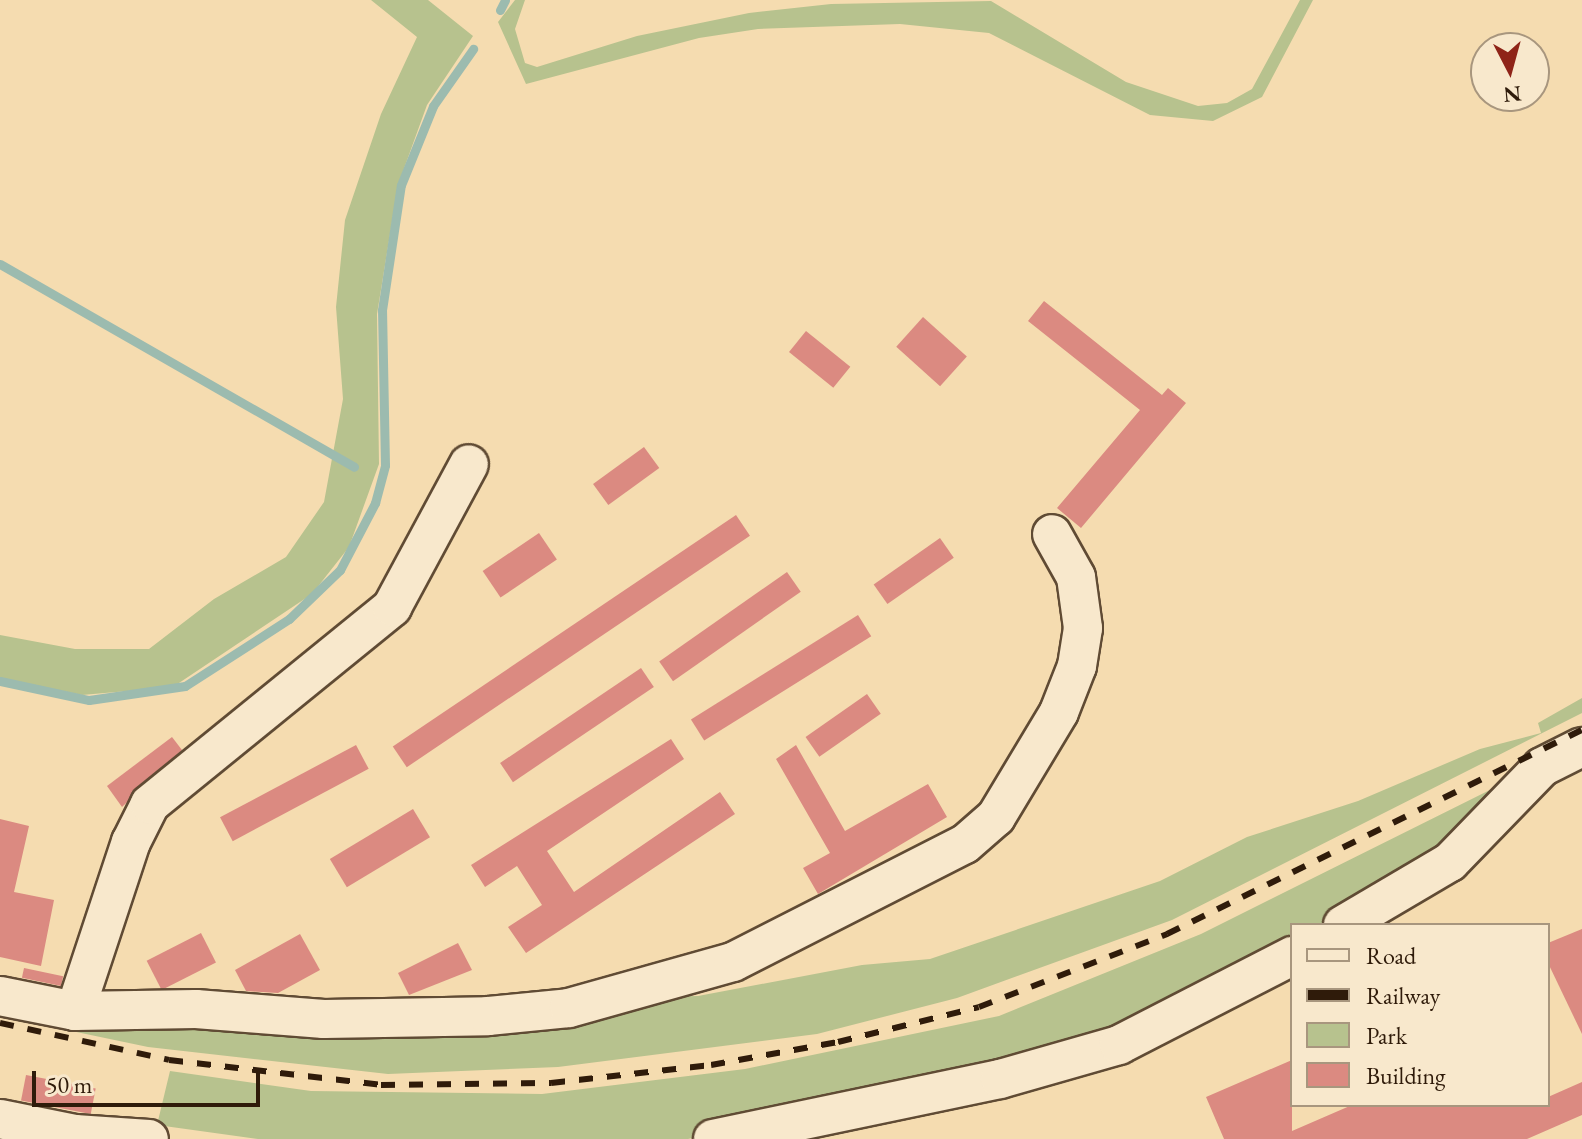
<!DOCTYPE html>
<html>
<head>
<meta charset="utf-8">
<style>
	body { margin:0 }
	#map { position:relative; width:1582px; height:1139px; overflow:hidden; background:#f5dcb0; font-family:"EB Garamond",serif }
	div>[style] { position:absolute }
	[style*='--x'] { left:calc(var(--x)*1px); top:calc(var(--y)*1px); width:calc(var(--w)*1px); rotate:calc(var(--a)*1deg) }
	.green>* { inset:0; background:#b7c28e }
	.stream>* { height:9px; margin:-4.5px; padding:0 4.5px; transform-origin:4.5px; border-radius:4.5px; background:#9cbbaf }
	.building>* { inset:0; background:#db8a81; transform-origin:0 0 }
	.roads { filter:drop-shadow(2px 0 #604b34) drop-shadow(-2px 0 #604b34) drop-shadow(0 2px #604b34) drop-shadow(0 -2px #604b34) }
	.minor>* { height:38px; margin:-19px; padding:0 19px; transform-origin:19px; border-radius:19px; background:#f8e8cc }
	.rail>* { height:6px; margin-top:-3px; transform-origin:0; background:repeating-linear-gradient(90deg,#2f1b0a 0 14px,transparent 0 28px) }
	span { translate:-50% -50%; white-space:nowrap; text-align:center; line-height:1.15; -webkit-text-stroke:6px #f8e8cc; paint-order:stroke }
	.legend { position:absolute; left:1290px; top:923px; width:260px; height:184px; box-sizing:border-box; background:#f8e8cc; border:2px solid #a8967e; margin:0; padding:10px 14px; list-style:none; font-size:24px; color:#2f1b0a }
	.legend li { display:flex; align-items:center; gap:16px; height:40px }
	.legend b { width:40px; border:2px solid #a8967e }
	.north { position:absolute; left:1470px; top:32px; width:80px; height:80px; box-sizing:border-box; background:#f8e8cc; border:2px solid #a8967e; border-radius:50%; rotate:174deg; font-size:22px; font-weight:700; line-height:32px; text-align:center; color:#2f1b0a }
	.north::after { content:''; display:block; margin:auto; width:28px; height:36px; background:#8f2418; clip-path:polygon(50% 0,100% 100%,50% 72%,0 100%) }
	.scale { position:absolute; left:32px; top:1071px; width:228px; height:36px; box-sizing:border-box; border:4px solid #2f1b0a; border-top:0; padding-left:10px; font-size:24px; line-height:28px; white-space:nowrap; color:#2f1b0a; -webkit-text-stroke:6px #f8e8cc; paint-order:stroke }
</style>
</head>
<body>
<div id="map">
	<div class="green">
		<div style="clip-path:polygon(371px 0,428px 0,473px 36px,427px 105px,398px 185px,377px 314px,379px 464px,349px 547px,312px 594px,173px 687px,82px 695px,0 678px,0 635px,75px 649px,149px 649px,214px 599px,286px 557px,324px 502px,343px 399px,336px 307px,345px 220px,381px 114px,417px 37px)"></div>
		<div style="clip-path:polygon(515px 0,525px 0,515px 29px,525px 63px,537px 67px,637px 36px,749px 13px,831px 4px,991px 1px,1126px 82px,1198px 106px,1227px 103px,1252px 89px,1300px 0,1313px 0,1262px 97px,1213px 121px,1150px 115px,989px 33px,900px 24px,758px 29px,699px 38px,526px 84px,498px 22px)"></div>
		<div style="clip-path:polygon(1582px 698px,1582px 713px,1172px 920px,957px 998px,817px 1034px,558px 1067px,388px 1074px,148px 1047px,0 1016px,0 1007px,698px 996px,862px 965px,930px 959px,1160px 881px,1247px 837px,1358px 801px,1480px 749px,1541px 733px,1538px 723px)"></div>
		<div style="clip-path:polygon(1528px 771px,1464px 838px,1331px 925px,1292px 925px,1292px 948px,1114px 1039px,688px 1139px,258px 1139px,157px 1125px,170px 1071px,311px 1091px,542px 1094px,745px 1069px,999px 1016px,1201px 934px)"></div>
	</div>
	<div class="stream">
		<div style="--x:500;--y:10;--w:11;--a:-63"></div>
		<div style="--x:0;--y:264;--w:408;--a:29.8"></div>
		<div style="--x:0;--y:681;--w:91;--a:12.1"></div>
		<div style="--x:89;--y:700;--w:97;--a:-8.3"></div>
		<div style="--x:185;--y:686;--w:124;--a:-32.8"></div>
		<div style="--x:289;--y:619;--w:71;--a:-43.9"></div>
		<div style="--x:340;--y:570;--w:76;--a:-62.4"></div>
		<div style="--x:375;--y:503;--w:39;--a:-75"></div>
		<div style="--x:385;--y:465;--w:155;--a:-91.1"></div>
		<div style="--x:382;--y:310;--w:126;--a:-81.4"></div>
		<div style="--x:401;--y:185;--w:85;--a:-67.9"></div>
		<div style="--x:433;--y:106;--w:70;--a:-54.9"></div>
	</div>
	<div class="building">
		<div style="clip-path:polygon(1044px 301px,1162px 395px,1168px 388px,1186px 403px,1081px 528px,1057px 508px,1140px 410px,1028px 321px)"></div>
		<div style="left:923px;top:317px;width:59px;height:40px;rotate:42deg"></div>
		<div style="left:806px;top:331px;width:57px;height:27px;rotate:39deg"></div>
		<div style="left:644px;top:447px;width:26px;height:63px;rotate:54deg"></div>
		<div style="left:736px;top:515px;width:25px;height:414px;rotate:56deg"></div>
		<div style="left:539px;top:533px;width:32px;height:68px;rotate:56deg"></div>
		<div style="left:940px;top:538px;width:24px;height:81px;rotate:55deg"></div>
		<div style="left:787px;top:572px;width:24px;height:156px;rotate:55deg"></div>
		<div style="left:858px;top:615px;width:25px;height:197px;rotate:58deg"></div>
		<div style="left:641px;top:668px;width:23px;height:170px;rotate:56deg"></div>
		<div style="left:867px;top:694px;width:24px;height:75px;rotate:55deg"></div>
		<div style="clip-path:polygon(172px 737px,182px 750px,122px 807px,107px 786px)"></div>
		<div style="clip-path:polygon(671px 739px,684px 759px,547px 851px,574px 892px,720px 792px,735px 814px,526px 953px,508px 927px,542px 905px,517px 866px,485px 887px,471px 865px)"></div>
		<div style="left:356px;top:745px;width:27px;height:154px;rotate:62deg"></div>
		<div style="clip-path:polygon(796px 745px,845px 831px,928px 784px,947px 817px,818px 894px,803px 868px,830px 853px,776px 759px)"></div>
		<div style="left:413px;top:809px;width:33px;height:97px;rotate:59deg"></div>
		<div style="clip-path:polygon(0 819px,29px 826px,14px 892px,54px 900px,41px 966px,0 957px)"></div>
		<div style="clip-path:polygon(1582px 929px,1582px 1034px,1548px 963px,1548px 943px)"></div>
		<div style="left:201px;top:933px;width:33px;height:61px;rotate:63deg"></div>
		<div style="clip-path:polygon(300px 934px,320px 970px,278px 993px,246px 991px,235px 970px)"></div>
		<div style="clip-path:polygon(458px 943px,472px 970px,409px 995px,398px 973px)"></div>
		<div style="left:24px;top:968px;width:40px;height:10px;rotate:12deg"></div>
		<div style="clip-path:polygon(1292px 1060px,1292px 1131px,1352px 1105px,1548px 1105px,1548px 1097px,1582px 1082px,1582px 1115px,1527px 1139px,1224px 1139px,1206px 1097px)"></div>
		<div style="left:26px;top:1075px;width:71px;height:26px;rotate:11deg"></div>
	</div>
	<div class="roads">
		<div class="minor">
			<div style="--x:1343;--y:925;--w:124;--a:-30.5"></div>
			<div style="--x:1450;--y:862;--w:132;--a:-45.9"></div>
			<div style="--x:1542;--y:767;--w:45;--a:-26.6"></div>
			<div style="--x:0;--y:996;--w:76;--a:11.3"></div>
			<div style="--x:75;--y:1011;--w:121;--a:-0.9"></div>
			<div style="--x:196;--y:1009;--w:128;--a:4.5"></div>
			<div style="--x:324;--y:1019;--w:164;--a:-1"></div>
			<div style="--x:488;--y:1016;--w:81;--a:-5.6"></div>
			<div style="--x:569;--y:1008;--w:170;--a:-15.7"></div>
			<div style="--x:733;--y:962;--w:260;--a:-27"></div>
			<div style="--x:965;--y:844;--w:41;--a:-41.1"></div>
			<div style="--x:996;--y:817;--w:122;--a:-59"></div>
			<div style="--x:1059;--y:712;--w:49;--a:-68.6"></div>
			<div style="--x:1077;--y:666;--w:38;--a:-81"></div>
			<div style="--x:1083;--y:628;--w:51;--a:-97.8"></div>
			<div style="--x:1076;--y:577;--w:49;--a:-119.2"></div>
			<div style="--x:75;--y:1011;--w:178;--a:-71.7"></div>
			<div style="--x:131;--y:842;--w:42;--a:-63.4"></div>
			<div style="--x:150;--y:804;--w:312;--a:-39.1"></div>
			<div style="--x:392;--y:607;--w:162;--a:-61.7"></div>
			<div style="--x:0;--y:1119;--w:76;--a:11.3"></div>
			<div style="--x:75;--y:1134;--w:74;--a:3.9"></div>
			<div style="--x:713;--y:1139;--w:293;--a:-11.8"></div>
			<div style="--x:1000;--y:1079;--w:124;--a:-15.9"></div>
			<div style="--x:1119;--y:1045;--w:195;--a:-27.2"></div>
		</div>
	</div>
	<div class="rail">
		<div style="--x:0;--y:1023;--w:173;--a:12.3"></div>
		<div style="--x:169;--y:1060;--w:213;--a:6.7"></div>
		<div style="--x:381;--y:1085;--w:170;--a:-0.7"></div>
		<div style="--x:551;--y:1083;--w:161;--a:-6.4"></div>
		<div style="--x:711;--y:1065;--w:129;--a:-10.3"></div>
		<div style="--x:838;--y:1042;--w:145;--a:-13.9"></div>
		<div style="--x:979;--y:1007;--w:202;--a:-21.2"></div>
		<div style="--x:1167;--y:934;--w:462;--a:-26.2"></div>
	</div>
	<ul class="legend">
	<li><b style="height:10px;background:#f8e8cc"></b>Road</li>
	<li><b style="height:10px;background:#2f1b0a"></b>Railway</li>
	<li><b style="height:22px;background:#b7c28e"></b>Park</li>
	<li><b style="height:22px;background:#db8a81"></b>Building</li>
	</ul>
	<div class="north">N</div>
	<div class="scale">50 m</div>
</div>
</body>
</html>
